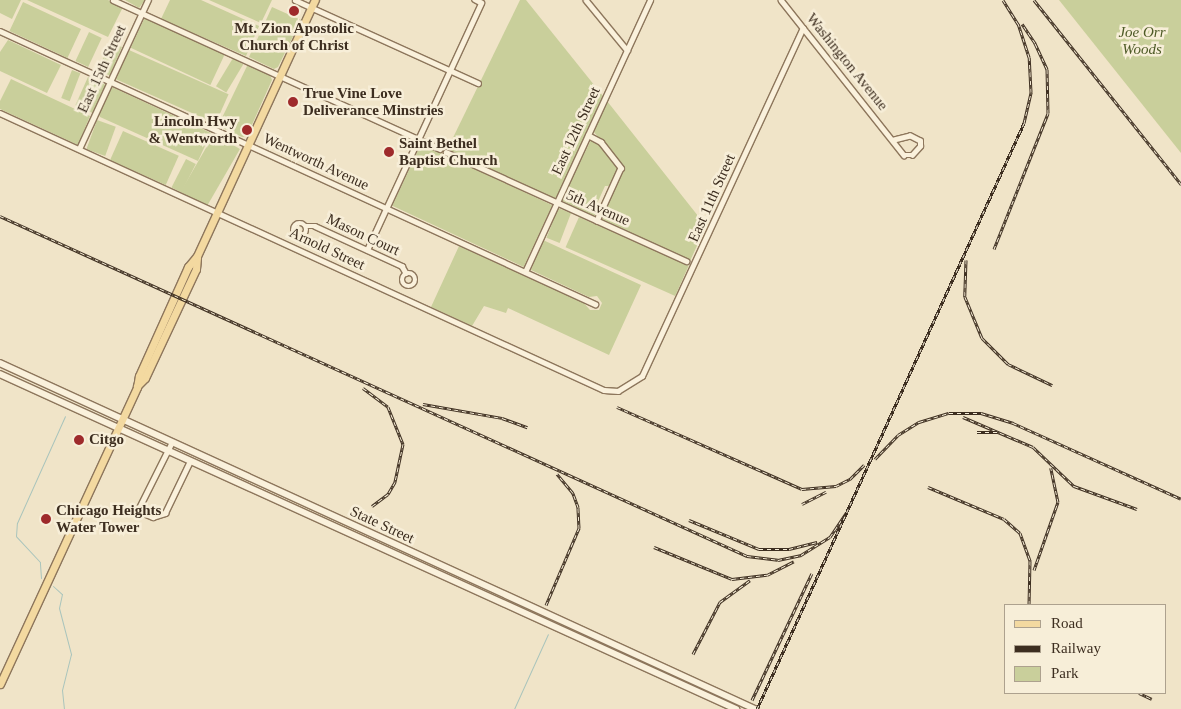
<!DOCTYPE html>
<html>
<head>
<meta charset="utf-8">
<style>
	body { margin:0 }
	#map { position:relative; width:1181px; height:709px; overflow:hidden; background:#f0e4c8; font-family:"Times New Roman",serif }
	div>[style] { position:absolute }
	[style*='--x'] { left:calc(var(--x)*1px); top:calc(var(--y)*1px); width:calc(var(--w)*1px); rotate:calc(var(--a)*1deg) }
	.green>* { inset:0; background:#c9cf9b; transform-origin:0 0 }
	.stream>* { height:1px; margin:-0.5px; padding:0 0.5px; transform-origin:0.5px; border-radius:0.5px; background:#a9c4bc }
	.roads { filter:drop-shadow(1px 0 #8d765c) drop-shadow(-1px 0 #8d765c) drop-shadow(0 1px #8d765c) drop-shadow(0 -1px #8d765c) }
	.minor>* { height:4.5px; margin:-2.25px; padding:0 2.25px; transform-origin:2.25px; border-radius:2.25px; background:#faf1dc }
	.minor>.ring { margin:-2.25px; padding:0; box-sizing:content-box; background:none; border:4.5px solid #faf1dc; border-radius:50% }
	.tertiary>* { height:5.5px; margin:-2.75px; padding:0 2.75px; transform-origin:2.75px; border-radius:2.75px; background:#faf1dc }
	.primary>* { height:7px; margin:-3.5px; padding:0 3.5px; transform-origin:3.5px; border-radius:3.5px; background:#f3d9a0 }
	.rail>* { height:3px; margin-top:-1.5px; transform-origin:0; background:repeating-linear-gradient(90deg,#f7eed8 0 4px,#3d2e20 0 8px); box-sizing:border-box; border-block:1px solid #3d2e20 }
	.dots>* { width:14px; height:14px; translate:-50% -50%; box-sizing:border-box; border:2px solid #f7eed8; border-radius:50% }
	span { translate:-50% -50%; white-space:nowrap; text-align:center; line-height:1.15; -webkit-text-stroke:5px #f7eed8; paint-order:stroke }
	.poi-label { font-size:15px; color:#3d2e20; font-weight:700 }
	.left { translate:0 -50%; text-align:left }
	.right { translate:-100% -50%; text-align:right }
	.park-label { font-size:15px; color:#4d5a26; font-style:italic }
	.street-label { font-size:15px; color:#3d2e20 }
	.legend { position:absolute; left:1004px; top:604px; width:162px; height:90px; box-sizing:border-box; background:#f7eed8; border:1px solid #ada18e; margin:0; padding:6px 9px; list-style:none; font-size:15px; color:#3d2e20 }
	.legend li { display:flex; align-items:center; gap:10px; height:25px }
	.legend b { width:25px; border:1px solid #ada18e }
</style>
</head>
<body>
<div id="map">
	<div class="green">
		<div style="clip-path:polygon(0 0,21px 0,12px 19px,0 13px)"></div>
		<div style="clip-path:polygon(27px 0,108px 0,123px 7px,108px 37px)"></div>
		<div style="clip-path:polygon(125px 0,145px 0,139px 8px)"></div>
		<div style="clip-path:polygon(170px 0,201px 0,259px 26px,246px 56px,161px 19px)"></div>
		<div style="clip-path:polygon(209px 0,272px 0,261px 23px)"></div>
		<div style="clip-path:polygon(520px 0,526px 0,603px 96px,556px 199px,447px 150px)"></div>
		<div style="clip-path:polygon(1059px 0,1181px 0,1181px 153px)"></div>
		<div style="left:23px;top:2px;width:64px;height:32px;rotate:25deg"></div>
		<div style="clip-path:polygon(272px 7px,301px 20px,278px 67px,274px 69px,249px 57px)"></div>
		<div style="left:145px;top:17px;width:88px;height:34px;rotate:25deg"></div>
		<div style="left:89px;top:32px;width:14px;height:32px;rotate:25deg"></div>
		<div style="clip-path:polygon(8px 40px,61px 65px,47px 93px,0 71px,0 52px)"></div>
		<div style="left:110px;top:42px;width:13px;height:31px;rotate:23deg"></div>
		<div style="left:129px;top:50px;width:109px;height:32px;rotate:24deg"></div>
		<div style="left:233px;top:58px;width:12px;height:33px;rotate:31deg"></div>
		<div style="clip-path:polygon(248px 64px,270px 75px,272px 80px,247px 136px,242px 137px,218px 126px)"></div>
		<div style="left:72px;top:70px;width:9px;height:30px;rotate:21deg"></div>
		<div style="left:88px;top:77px;width:20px;height:31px;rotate:24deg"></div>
		<div style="clip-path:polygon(11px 79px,90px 116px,78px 145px,0 109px,0 101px)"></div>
		<div style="clip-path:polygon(112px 87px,211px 133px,198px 161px,100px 117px,99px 115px)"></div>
		<div style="clip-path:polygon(607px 101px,706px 226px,690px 261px,602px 219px,624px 167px,593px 131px)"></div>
		<div style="left:97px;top:120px;width:20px;height:31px;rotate:20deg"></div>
		<div style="left:123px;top:131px;width:61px;height:32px;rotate:24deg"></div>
		<div style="left:214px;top:134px;width:30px;height:67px;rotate:30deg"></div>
		<div style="clip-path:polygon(591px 140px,599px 144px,618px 168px,610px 186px,605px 186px,596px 206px,600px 208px,594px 217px,561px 200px)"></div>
		<div style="left:421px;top:144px;width:145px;height:68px;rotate:25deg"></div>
		<div style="left:186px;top:159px;width:11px;height:32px;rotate:27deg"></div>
		<div style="left:558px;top:208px;width:14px;height:32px;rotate:21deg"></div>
		<div style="left:579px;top:217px;width:120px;height:33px;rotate:24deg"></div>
		<div style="clip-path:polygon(543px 240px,641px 285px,609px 355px,508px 308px,506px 313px,484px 306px,472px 326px,431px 307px,459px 246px,583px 302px,590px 310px,599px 310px,602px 303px,597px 296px,589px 297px,531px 270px)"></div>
	</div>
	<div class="stream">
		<div style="--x:41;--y:578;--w:16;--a:-94"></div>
		<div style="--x:40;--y:562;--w:35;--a:-133"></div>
		<div style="--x:16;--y:536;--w:13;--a:-86"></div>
		<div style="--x:17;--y:523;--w:117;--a:-65.8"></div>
		<div style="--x:53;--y:586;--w:12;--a:42"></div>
		<div style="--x:62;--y:594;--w:14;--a:102"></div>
		<div style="--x:59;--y:608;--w:48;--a:75.4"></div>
		<div style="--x:71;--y:654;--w:37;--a:104"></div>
		<div style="--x:62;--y:690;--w:19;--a:84"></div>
		<div style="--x:514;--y:709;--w:82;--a:-65.6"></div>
	</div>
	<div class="roads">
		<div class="minor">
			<div style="--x:113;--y:0;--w:359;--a:24.5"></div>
			<div style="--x:295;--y:0;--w:201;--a:24.4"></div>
			<div style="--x:586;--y:0;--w:65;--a:50.6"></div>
			<div style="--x:781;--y:0;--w:198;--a:51.6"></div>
			<div style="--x:904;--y:155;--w:8;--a:0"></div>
			<div style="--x:912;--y:155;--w:12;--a:-48"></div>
			<div style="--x:920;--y:146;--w:5;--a:-90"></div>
			<div style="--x:920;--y:141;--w:11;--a:-153"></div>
			<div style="--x:910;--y:136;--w:16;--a:166"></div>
			<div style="--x:0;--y:31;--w:655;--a:24.65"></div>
			<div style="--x:0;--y:113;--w:664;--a:24.64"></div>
			<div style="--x:604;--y:390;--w:14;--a:4"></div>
			<div style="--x:618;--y:391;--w:28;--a:-32"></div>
			<div style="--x:642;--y:376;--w:383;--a:-65.2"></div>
			<div style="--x:588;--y:135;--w:15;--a:28"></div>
			<div style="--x:601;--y:142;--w:33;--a:52"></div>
			<div style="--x:621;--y:168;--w:58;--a:114.4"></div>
			<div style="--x:79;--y:149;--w:164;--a:-65.2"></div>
			<div style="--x:446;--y:152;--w:264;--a:24.4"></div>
			<div class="ring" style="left:293px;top:223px;width:9.5px;height:9.5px"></div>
			<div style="--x:306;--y:226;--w:9;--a:0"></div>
			<div style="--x:315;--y:226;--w:96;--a:24.7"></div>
			<div style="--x:402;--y:266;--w:8;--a:60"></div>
			<div style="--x:367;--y:250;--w:272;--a:-65.2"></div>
			<div style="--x:481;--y:3;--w:7;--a:-153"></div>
			<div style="--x:525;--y:272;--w:299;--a:-65.3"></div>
			<div class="ring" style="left:402px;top:273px;width:9.5px;height:9.5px"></div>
			<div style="--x:172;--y:443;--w:74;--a:116.6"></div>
			<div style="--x:139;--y:509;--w:4;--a:56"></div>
			<div style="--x:141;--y:512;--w:13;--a:23"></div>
			<div style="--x:153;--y:517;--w:13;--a:-18"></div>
			<div style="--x:165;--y:513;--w:58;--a:-64.3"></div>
		</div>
		<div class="tertiary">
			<div style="--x:0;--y:363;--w:831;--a:24.62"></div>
			<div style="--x:0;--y:374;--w:809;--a:24.47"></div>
		</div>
		<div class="primary">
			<div style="--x:137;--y:386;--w:11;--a:-45"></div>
			<div style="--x:145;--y:378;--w:120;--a:-64.9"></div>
			<div style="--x:196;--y:269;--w:12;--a:-85"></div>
			<div style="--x:0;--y:684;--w:327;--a:-65.2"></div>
			<div style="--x:137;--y:387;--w:11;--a:-80"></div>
			<div style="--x:139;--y:376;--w:120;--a:-65.8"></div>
			<div style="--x:188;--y:267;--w:14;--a:-51"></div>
			<div style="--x:197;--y:256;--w:282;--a:-65.3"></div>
		</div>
	</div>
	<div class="rail">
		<div style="--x:1034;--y:0;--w:236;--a:51.4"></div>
		<div style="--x:0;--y:216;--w:821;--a:24.47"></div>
		<div style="--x:747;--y:556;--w:31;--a:7"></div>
		<div style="--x:778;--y:560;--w:24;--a:-12"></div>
		<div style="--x:801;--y:555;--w:34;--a:-32"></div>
		<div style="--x:830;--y:537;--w:29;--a:-56"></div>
		<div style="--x:994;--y:249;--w:146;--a:-68.3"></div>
		<div style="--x:1048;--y:113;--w:44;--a:-91.3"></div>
		<div style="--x:1047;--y:69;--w:29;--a:-115"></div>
		<div style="--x:1035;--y:43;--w:23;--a:-124"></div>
		<div style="--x:966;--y:260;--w:37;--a:92"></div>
		<div style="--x:965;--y:297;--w:44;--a:67.5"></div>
		<div style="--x:982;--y:338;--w:37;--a:45"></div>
		<div style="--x:1008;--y:364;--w:49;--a:25.5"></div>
		<div style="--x:363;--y:388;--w:31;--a:37"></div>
		<div style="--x:388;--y:407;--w:40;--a:68"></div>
		<div style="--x:403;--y:444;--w:39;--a:102"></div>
		<div style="--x:395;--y:482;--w:14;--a:120"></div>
		<div style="--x:388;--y:494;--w:20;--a:143"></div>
		<div style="--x:423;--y:404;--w:80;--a:10"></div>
		<div style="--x:502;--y:418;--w:27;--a:20"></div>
		<div style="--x:617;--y:407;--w:202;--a:23.9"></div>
		<div style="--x:802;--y:489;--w:34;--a:-5"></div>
		<div style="--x:836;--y:486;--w:16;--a:-27"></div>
		<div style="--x:850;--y:479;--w:20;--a:-45"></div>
		<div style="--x:963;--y:417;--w:76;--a:23.2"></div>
		<div style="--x:1033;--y:447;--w:57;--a:43.6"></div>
		<div style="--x:1074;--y:486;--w:67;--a:20.1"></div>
		<div style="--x:977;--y:432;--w:20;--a:0"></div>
		<div style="--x:875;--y:459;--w:33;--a:-46"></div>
		<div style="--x:898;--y:435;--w:25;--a:-32"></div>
		<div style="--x:919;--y:422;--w:31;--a:-17"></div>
		<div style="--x:949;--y:413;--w:32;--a:0"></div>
		<div style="--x:981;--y:413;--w:34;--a:17"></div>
		<div style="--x:1013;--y:423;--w:184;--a:24.3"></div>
		<div style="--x:928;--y:487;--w:82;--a:22.8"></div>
		<div style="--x:1004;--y:519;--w:21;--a:41"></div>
		<div style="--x:1020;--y:533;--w:30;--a:70"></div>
		<div style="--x:1030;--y:561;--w:44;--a:91.3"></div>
		<div style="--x:802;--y:504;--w:27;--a:-27"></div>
		<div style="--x:689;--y:520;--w:76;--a:22.5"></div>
		<div style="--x:759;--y:549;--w:30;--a:0"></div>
		<div style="--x:789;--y:549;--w:29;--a:-14"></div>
		<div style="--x:654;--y:547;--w:84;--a:22.3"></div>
		<div style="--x:732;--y:579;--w:35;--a:-7"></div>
		<div style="--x:767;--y:575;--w:30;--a:-27"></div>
		<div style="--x:1034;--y:570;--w:72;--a:-70.6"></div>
		<div style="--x:1058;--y:502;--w:35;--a:-102"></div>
		<div style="--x:546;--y:605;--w:84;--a:-66.8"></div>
		<div style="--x:579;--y:528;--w:21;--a:-93"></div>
		<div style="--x:578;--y:507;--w:15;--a:-110"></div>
		<div style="--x:573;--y:493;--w:25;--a:-130"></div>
		<div style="--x:693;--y:654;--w:59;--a:-62.6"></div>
		<div style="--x:720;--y:602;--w:37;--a:-36"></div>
		<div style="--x:1139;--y:693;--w:14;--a:25"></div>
		<div style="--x:752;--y:700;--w:140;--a:-64.7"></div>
		<div style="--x:757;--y:709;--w:644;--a:-65.5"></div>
		<div style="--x:1024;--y:123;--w:32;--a:-77"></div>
		<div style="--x:1031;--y:92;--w:35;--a:-93"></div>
		<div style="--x:1029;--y:57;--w:35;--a:-108"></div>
		<div style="--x:1018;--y:24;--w:28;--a:-122"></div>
	</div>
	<div class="dots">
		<div style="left:294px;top:11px;background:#9e2a2b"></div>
		<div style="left:293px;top:102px;background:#9e2a2b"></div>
		<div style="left:247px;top:130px;background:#9e2a2b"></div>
		<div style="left:389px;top:152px;background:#9e2a2b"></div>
		<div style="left:79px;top:440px;background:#9e2a2b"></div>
		<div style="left:46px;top:519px;background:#9e2a2b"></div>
	</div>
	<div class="poi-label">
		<span style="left:294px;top:37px">Mt. Zion Apostolic<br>Church of Christ</span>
		<span class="left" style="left:303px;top:102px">True Vine Love<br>Deliverance Minstries</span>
		<span class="right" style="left:237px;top:130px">Lincoln Hwy<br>&amp; Wentworth</span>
		<span class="left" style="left:399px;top:152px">Saint Bethel<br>Baptist Church</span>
		<span class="left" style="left:89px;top:440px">Citgo</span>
		<span class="left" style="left:56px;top:519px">Chicago Heights<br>Water Tower</span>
	</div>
	<div class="park-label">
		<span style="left:1142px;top:41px">Joe Orr<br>Woods</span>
	</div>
	<div class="street-label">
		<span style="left:847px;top:62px;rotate:51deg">Washington Avenue</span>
		<span style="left:102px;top:69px;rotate:-65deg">East 15th Street</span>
		<span style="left:576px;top:131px;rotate:-65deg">East 12th Street</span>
		<span style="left:316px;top:162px;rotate:25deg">Wentworth Avenue</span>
		<span style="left:712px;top:198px;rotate:-66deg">East 11th Street</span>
		<span style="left:598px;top:208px;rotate:24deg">5th Avenue</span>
		<span style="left:363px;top:235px;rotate:25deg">Mason Court</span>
		<span style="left:327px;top:249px;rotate:25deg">Arnold Street</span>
		<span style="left:382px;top:525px;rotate:25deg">State Street</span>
	</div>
	<ul class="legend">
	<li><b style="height:6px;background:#f3d9a0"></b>Road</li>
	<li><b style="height:6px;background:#3d2e20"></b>Railway</li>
	<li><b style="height:14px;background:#c9cf9b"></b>Park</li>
	</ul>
</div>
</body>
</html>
